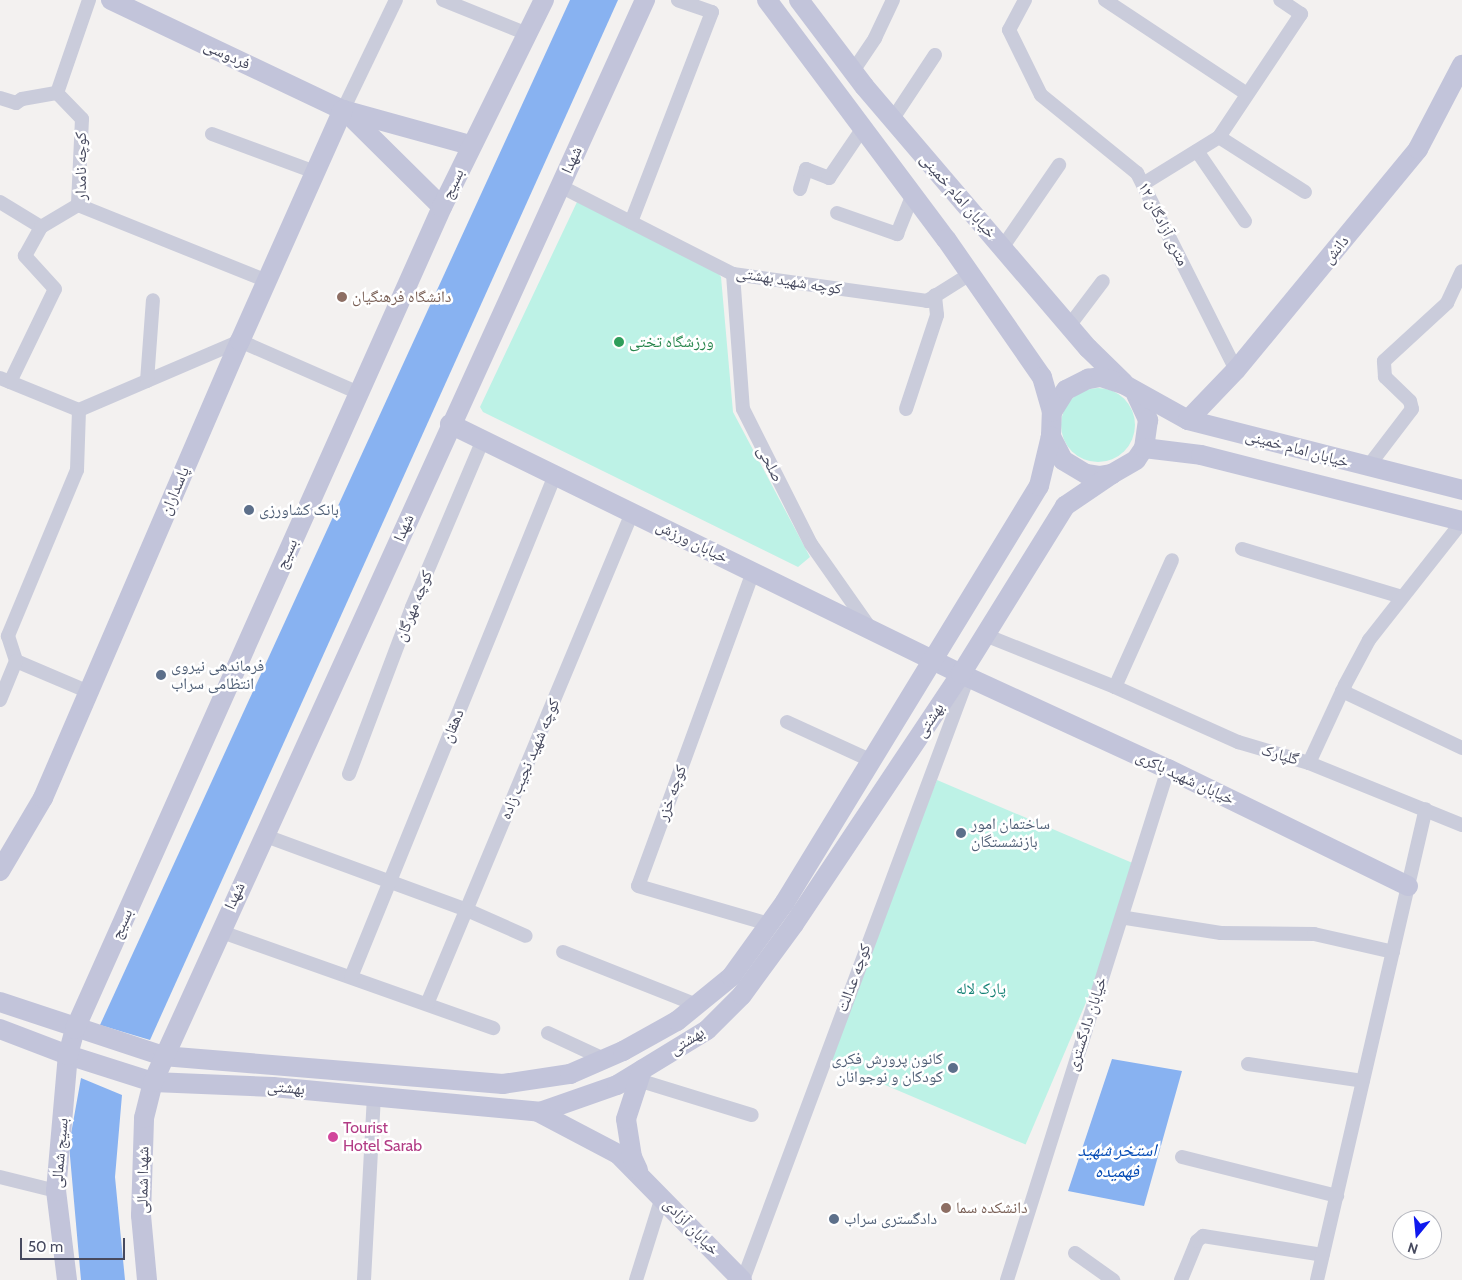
<!DOCTYPE html>
<html>
<head>
<meta charset="utf-8">
<style>
	body { margin:0 }
	#map { position:relative; width:1462px; height:1280px; overflow:hidden; background:#f3f1f0; font-family:Cabin,"Noto Naskh Arabic",sans-serif }
	div>[style] { position:absolute }
	[style*='--x'] { left:calc(var(--x)*1px); top:calc(var(--y)*1px); width:calc(var(--w)*1px); rotate:calc(var(--a)*1deg) }
	.green>* { inset:0; background:#bdf2e6; transform-origin:0 0 }
	.round { border-radius:50% }
	.water>* { inset:0; background:#88b2f1 }
	.street>* { height:14px; margin:-7px; padding:0 7px; transform-origin:7px; border-radius:7px; background:#caccdb }
	.secondary>* { height:20px; margin:-10px; padding:0 10px; transform-origin:10px; border-radius:10px; background:#c2c4da }
	.dots>* { width:14px; height:14px; translate:-50% -50%; box-sizing:border-box; border:2px solid #fff; border-radius:50% }
	span { translate:-50% -50%; white-space:nowrap; text-align:center; line-height:1.15; -webkit-text-stroke:5px #fff; paint-order:stroke }
	.street-label { font-size:16px; color:#474a5f }
	.education-label { font-size:16px; color:#785e54 }
	.left { translate:0 -50%; text-align:left }
	.leisure-label { font-size:16px; color:#27864d }
	.service-label { font-size:16px; color:#4e5e75 }
	.right { translate:-100% -50%; text-align:right }
	.park-label { font-size:16px; color:#128074 }
	.hotel-label { font-size:16px; color:#b23c85 }
	.water-label { font-size:18px; color:#054bb5; font-style:italic }
	.north { position:absolute; left:1392px; top:1210px; width:50px; height:50px; box-sizing:border-box; background:#fff; border:1px solid #b5b7bf; border-radius:50%; rotate:197deg; font-size:14px; font-weight:700; line-height:20px; text-align:center; color:#474a5f }
	.north::after { content:''; display:block; margin:auto; width:18px; height:22px; background:#0f19ee; clip-path:polygon(50% 0,100% 100%,50% 72%,0 100%) }
	.scale { position:absolute; left:20px; top:1238px; width:105px; height:22px; box-sizing:border-box; border:2px solid #474a5f; border-top:0; padding-left:6px; font-size:15px; line-height:18px; white-space:nowrap; color:#474a5f; -webkit-text-stroke:4px #fff; paint-order:stroke }
</style>
</head>
<body>
<div id="map">
	<div class="green">
		<div style="clip-path:polygon(577px 202px,712px 265px,721px 277px,733px 412px,810px 557px,798px 567px,483px 412px,480px 407px)"></div>
		<div class="round" style="left:1061px;top:388px;width:74px;height:74px"></div>
		<div style="left:937px;top:780px;width:224px;height:301px;rotate:23deg"></div>
	</div>
	<div class="water">
		<div style="clip-path:polygon(570px 0,618px 0,150px 1040px,100px 1025px)"></div>
		<div style="clip-path:polygon(1112px 1059px,1182px 1071px,1144px 1206px,1068px 1191px)"></div>
		<div style="clip-path:polygon(81px 1078px,122px 1095px,115px 1177px,125px 1280px,81px 1280px,69px 1145px)"></div>
	</div>
	<div class="street">
		<div style="--x:89;--y:0;--w:98;--a:109"></div>
		<div style="--x:57;--y:93;--w:36;--a:46"></div>
		<div style="--x:82;--y:119;--w:86;--a:92.7"></div>
		<div style="--x:78;--y:205;--w:204;--a:21.9"></div>
		<div style="--x:443;--y:0;--w:91;--a:22"></div>
		<div style="--x:1025;--y:0;--w:34;--a:118"></div>
		<div style="--x:1009;--y:30;--w:72;--a:63.8"></div>
		<div style="--x:1041;--y:95;--w:124;--a:39.1"></div>
		<div style="--x:1137;--y:173;--w:220;--a:63.3"></div>
		<div style="--x:1105;--y:0;--w:170;--a:33.5"></div>
		<div style="--x:853;--y:71;--w:40;--a:-56"></div>
		<div style="--x:875;--y:38;--w:42;--a:-64.7"></div>
		<div style="--x:0;--y:98;--w:17;--a:17"></div>
		<div style="--x:16;--y:103;--w:7;--a:-34"></div>
		<div style="--x:22;--y:99;--w:36;--a:-10"></div>
		<div style="--x:343;--y:110;--w:122;--a:-64.3"></div>
		<div style="--x:892;--y:120;--w:78;--a:-56.5"></div>
		<div style="--x:212;--y:134;--w:110;--a:20.3"></div>
		<div style="--x:1219;--y:137;--w:102;--a:32.6"></div>
		<div style="--x:1197;--y:151;--w:85;--a:55.6"></div>
		<div style="--x:1143;--y:184;--w:89;--a:-31.7"></div>
		<div style="--x:1219;--y:137;--w:148;--a:-56.3"></div>
		<div style="--x:1301;--y:14;--w:25;--a:-146"></div>
		<div style="--x:560;--y:186;--w:194;--a:27"></div>
		<div style="--x:733;--y:274;--w:196;--a:7.9"></div>
		<div style="--x:927;--y:301;--w:51;--a:-32.1"></div>
		<div style="--x:800;--y:189;--w:21;--a:-73"></div>
		<div style="--x:806;--y:169;--w:25;--a:21"></div>
		<div style="--x:829;--y:178;--w:60;--a:-55.8"></div>
		<div style="--x:0;--y:202;--w:48;--a:31.4"></div>
		<div style="--x:837;--y:213;--w:64;--a:19.3"></div>
		<div style="--x:897;--y:234;--w:43;--a:-68.2"></div>
		<div style="--x:631;--y:222;--w:225;--a:-68.9"></div>
		<div style="--x:712;--y:12;--w:36;--a:-161"></div>
		<div style="--x:1002;--y:248;--w:101;--a:-55.5"></div>
		<div style="--x:733;--y:274;--w:135;--a:85.8"></div>
		<div style="--x:743;--y:409;--w:151;--a:63.3"></div>
		<div style="--x:811;--y:544;--w:103;--a:54.9"></div>
		<div style="--x:1069;--y:326;--w:56;--a:-52.9"></div>
		<div style="--x:0;--y:378;--w:85;--a:22.1"></div>
		<div style="--x:79;--y:410;--w:175;--a:-23.2"></div>
		<div style="--x:240;--y:341;--w:130;--a:23.6"></div>
		<div style="--x:147;--y:381;--w:81;--a:-85.8"></div>
		<div style="--x:10;--y:382;--w:103;--a:-64.2"></div>
		<div style="--x:55;--y:289;--w:45;--a:-132.3"></div>
		<div style="--x:25;--y:256;--w:33;--a:-61"></div>
		<div style="--x:41;--y:227;--w:43;--a:-30.7"></div>
		<div style="--x:906;--y:409;--w:99;--a:-71.7"></div>
		<div style="--x:937;--y:315;--w:20;--a:-96"></div>
		<div style="--x:79;--y:410;--w:60;--a:91.9"></div>
		<div style="--x:77;--y:470;--w:180;--a:112.6"></div>
		<div style="--x:8;--y:636;--w:26;--a:72"></div>
		<div style="--x:16;--y:661;--w:79;--a:23"></div>
		<div style="--x:1367;--y:468;--w:74;--a:-52.7"></div>
		<div style="--x:1412;--y:409;--w:8;--a:-104"></div>
		<div style="--x:1410;--y:401;--w:35;--a:-136"></div>
		<div style="--x:1385;--y:377;--w:16;--a:-94"></div>
		<div style="--x:1384;--y:361;--w:86;--a:-42.6"></div>
		<div style="--x:1447;--y:303;--w:35;--a:-65"></div>
		<div style="--x:1242;--y:549;--w:167;--a:16.7"></div>
		<div style="--x:753;--y:572;--w:334;--a:110.1"></div>
		<div style="--x:638;--y:886;--w:136;--a:16.2"></div>
		<div style="--x:985;--y:635;--w:140;--a:21.8"></div>
		<div style="--x:1115;--y:687;--w:135;--a:24.1"></div>
		<div style="--x:1238;--y:742;--w:74;--a:16.5"></div>
		<div style="--x:1309;--y:763;--w:165;--a:22.1"></div>
		<div style="--x:1115;--y:687;--w:139;--a:-65.8"></div>
		<div style="--x:1342;--y:691;--w:133;--a:25.4"></div>
		<div style="--x:0;--y:700;--w:42;--a:-67.7"></div>
		<div style="--x:787;--y:722;--w:94;--a:24.6"></div>
		<div style="--x:1309;--y:763;--w:86;--a:-65.2"></div>
		<div style="--x:1345;--y:685;--w:51;--a:-61.9"></div>
		<div style="--x:1369;--y:640;--w:150;--a:-51.8"></div>
		<div style="--x:349;--y:774;--w:178;--a:-69.3"></div>
		<div style="--x:412;--y:607;--w:181;--a:-67"></div>
		<div style="--x:263;--y:835;--w:217;--a:20.2"></div>
		<div style="--x:467;--y:910;--w:64;--a:23.8"></div>
		<div style="--x:1126;--y:918;--w:96;--a:9"></div>
		<div style="--x:1221;--y:933;--w:93;--a:0.6"></div>
		<div style="--x:1314;--y:934;--w:81;--a:12.8"></div>
		<div style="--x:219;--y:931;--w:291;--a:19.5"></div>
		<div style="--x:563;--y:952;--w:144;--a:21.6"></div>
		<div style="--x:351;--y:977;--w:542;--a:-67.88"></div>
		<div style="--x:427;--y:1004;--w:532;--a:-67.34"></div>
		<div style="--x:548;--y:1033;--w:62;--a:24.9"></div>
		<div style="--x:1248;--y:1064;--w:116;--a:8.4"></div>
		<div style="--x:638;--y:1080;--w:119;--a:17.1"></div>
		<div style="--x:1182;--y:1157;--w:160;--a:14.1"></div>
		<div style="--x:0;--y:1177;--w:58;--a:14"></div>
		<div style="--x:1075;--y:1253;--w:47;--a:35.4"></div>
		<div style="--x:364;--y:1280;--w:183;--a:-86.9"></div>
		<div style="--x:636;--y:1280;--w:87;--a:-72.6"></div>
		<div style="--x:743;--y:1280;--w:644;--a:-69.54"></div>
		<div style="--x:1007;--y:1280;--w:536;--a:-72.51"></div>
		<div style="--x:1181;--y:1280;--w:42;--a:-67.7"></div>
		<div style="--x:1197;--y:1241;--w:8;--a:-40"></div>
		<div style="--x:1203;--y:1236;--w:121;--a:9"></div>
		<div style="--x:1317;--y:1280;--w:483;--a:-77"></div>
	</div>
	<div class="secondary">
		<div style="--x:111;--y:0;--w:257;--a:25.4"></div>
		<div style="--x:343;--y:110;--w:132;--a:15.4"></div>
		<div style="--x:767;--y:0;--w:299;--a:53.2"></div>
		<div style="--x:946;--y:239;--w:168;--a:55.2"></div>
		<div style="--x:1042;--y:377;--w:36;--a:74"></div>
		<div style="--x:799;--y:0;--w:108;--a:52.9"></div>
		<div style="--x:864;--y:86;--w:345;--a:49.5"></div>
		<div style="--x:1088;--y:348;--w:50;--a:44.2"></div>
		<div style="--x:345;--y:111;--w:136;--a:44.7"></div>
		<div style="--x:1136;--y:394;--w:29;--a:65"></div>
		<div style="--x:1148;--y:420;--w:28;--a:98"></div>
		<div style="--x:1144;--y:448;--w:14;--a:124"></div>
		<div style="--x:1136;--y:460;--w:28;--a:150"></div>
		<div style="--x:1112;--y:474;--w:13;--a:171"></div>
		<div style="--x:1099;--y:476;--w:13;--a:-171"></div>
		<div style="--x:1086;--y:474;--w:27;--a:-149"></div>
		<div style="--x:1063;--y:460;--w:27;--a:-117"></div>
		<div style="--x:1051;--y:436;--w:24;--a:-88"></div>
		<div style="--x:1052;--y:412;--w:26;--a:-58"></div>
		<div style="--x:1066;--y:390;--w:25;--a:-27"></div>
		<div style="--x:1088;--y:379;--w:13;--a:-9"></div>
		<div style="--x:1101;--y:377;--w:25;--a:18"></div>
		<div style="--x:1125;--y:385;--w:72;--a:29.1"></div>
		<div style="--x:1188;--y:420;--w:283;--a:14.3"></div>
		<div style="--x:1188;--y:420;--w:69;--a:-46.2"></div>
		<div style="--x:1236;--y:370;--w:286;--a:-50.5"></div>
		<div style="--x:1418;--y:149;--w:95;--a:-62.4"></div>
		<div style="--x:450;--y:424;--w:569;--a:26.07"></div>
		<div style="--x:961;--y:674;--w:228;--a:24.7"></div>
		<div style="--x:1168;--y:769;--w:267;--a:26"></div>
		<div style="--x:1144;--y:448;--w:57;--a:7"></div>
		<div style="--x:1201;--y:455;--w:269;--a:14.2"></div>
		<div style="--x:0;--y:871;--w:85;--a:-59.5"></div>
		<div style="--x:43;--y:798;--w:498;--a:-66.7"></div>
		<div style="--x:240;--y:341;--w:253;--a:-66"></div>
		<div style="--x:0;--y:1002;--w:172;--a:18.3"></div>
		<div style="--x:163;--y:1056;--w:341;--a:4.7"></div>
		<div style="--x:503;--y:1084;--w:68;--a:-8.5"></div>
		<div style="--x:570;--y:1074;--w:58;--a:-23.5"></div>
		<div style="--x:623;--y:1051;--w:62;--a:-29.1"></div>
		<div style="--x:677;--y:1021;--w:70;--a:-39.2"></div>
		<div style="--x:731;--y:977;--w:92;--a:-54.2"></div>
		<div style="--x:785;--y:902;--w:487;--a:-58.6"></div>
		<div style="--x:1039;--y:486;--w:51;--a:-76.5"></div>
		<div style="--x:0;--y:1029;--w:73;--a:20.9"></div>
		<div style="--x:68;--y:1055;--w:89;--a:17.6"></div>
		<div style="--x:153;--y:1082;--w:120;--a:2.4"></div>
		<div style="--x:273;--y:1087;--w:268;--a:5.3"></div>
		<div style="--x:540;--y:1112;--w:82;--a:-19.3"></div>
		<div style="--x:617;--y:1085;--w:105;--a:-31.4"></div>
		<div style="--x:707;--y:1030;--w:49;--a:-45"></div>
		<div style="--x:742;--y:995;--w:88;--a:-53.8"></div>
		<div style="--x:794;--y:924;--w:301;--a:-56.3"></div>
		<div style="--x:961;--y:674;--w:198;--a:-58.2"></div>
		<div style="--x:1065;--y:506;--w:57;--a:-34.2"></div>
		<div style="--x:538;--y:1112;--w:90;--a:27.7"></div>
		<div style="--x:618;--y:1154;--w:177;--a:45.5"></div>
		<div style="--x:638;--y:1170;--w:14;--a:-115"></div>
		<div style="--x:632;--y:1157;--w:38;--a:-99"></div>
		<div style="--x:626;--y:1119;--w:52;--a:-71.9"></div>
		<div style="--x:67;--y:1280;--w:90;--a:-97"></div>
		<div style="--x:56;--y:1191;--w:137;--a:-85"></div>
		<div style="--x:68;--y:1055;--w:27;--a:-75"></div>
		<div style="--x:75;--y:1029;--w:900;--a:-65.94"></div>
		<div style="--x:442;--y:207;--w:231;--a:-63.8"></div>
		<div style="--x:147;--y:1280;--w:65;--a:-95.3"></div>
		<div style="--x:141;--y:1215;--w:97;--a:-88.2"></div>
		<div style="--x:144;--y:1118;--w:37;--a:-76"></div>
		<div style="--x:153;--y:1082;--w:1189;--a:-65.55"></div>
	</div>
	<div class="dots">
		<div style="left:342px;top:297px;background:#8d6e63"></div>
		<div style="left:619px;top:342px;background:#2e9e5b"></div>
		<div style="left:249px;top:510px;background:#5c6f8a"></div>
		<div style="left:161px;top:675px;background:#5c6f8a"></div>
		<div style="left:961px;top:833px;background:#5c6f8a"></div>
		<div style="left:953px;top:1068px;background:#5c6f8a"></div>
		<div style="left:333px;top:1137px;background:#d1479c"></div>
		<div style="left:946px;top:1208px;background:#8d6e63"></div>
		<div style="left:834px;top:1219px;background:#5c6f8a"></div>
	</div>
	<div class="street-label">
		<span style="left:227px;top:55px;rotate:25deg">فردوسی</span>
		<span style="left:572px;top:160px;rotate:-65deg">شهدا</span>
		<span style="left:81px;top:166px;rotate:-90deg">کوچه نامدار</span>
		<span style="left:453px;top:184px;rotate:-65deg">بسیج</span>
		<span style="left:958px;top:196px;rotate:49deg">خیابان امام خمینی</span>
		<span style="left:1163px;top:224px;rotate:63deg">۱۲ متری آزادگان</span>
		<span style="left:1336px;top:250px;rotate:-51deg">دانش</span>
		<span style="left:789px;top:281px;rotate:9deg">کوچه شهید بهشتی</span>
		<span style="left:1297px;top:449px;rotate:15deg">خیابان امام خمینی</span>
		<span style="left:770px;top:464px;rotate:63deg">صلحی</span>
		<span style="left:175px;top:491px;rotate:-67deg">پاسداران</span>
		<span style="left:404px;top:528px;rotate:-66deg">شهدا</span>
		<span style="left:692px;top:542px;rotate:26deg">خیابان ورزش</span>
		<span style="left:287px;top:554px;rotate:-66deg">بسیج</span>
		<span style="left:414px;top:606px;rotate:-68deg">کوچه مهرگان</span>
		<span style="left:930px;top:720px;rotate:-56deg">بهشتی</span>
		<span style="left:453px;top:726px;rotate:-68deg">دهقان</span>
		<span style="left:1280px;top:755px;rotate:16deg">گلپارک</span>
		<span style="left:530px;top:759px;rotate:-67deg">کوچه شهید نجیب زاده</span>
		<span style="left:1185px;top:778px;rotate:25deg">خیابان شهید باکری</span>
		<span style="left:672px;top:793px;rotate:-70deg">کوچه خزر</span>
		<span style="left:235px;top:896px;rotate:-65deg">شهدا</span>
		<span style="left:122px;top:924px;rotate:-66deg">بسیج</span>
		<span style="left:854px;top:978px;rotate:-70deg">کوچه عدالت</span>
		<span style="left:1087px;top:1024px;rotate:-72deg">خیابان دادگستری</span>
		<span style="left:687px;top:1041px;rotate:-33deg">بهشتی</span>
		<span style="left:286px;top:1088px;rotate:5deg">بهشتی</span>
		<span style="left:60px;top:1153px;rotate:-85deg">بسیج شمالی</span>
		<span style="left:143px;top:1180px;rotate:-89deg">شهدا شمالی</span>
		<span style="left:691px;top:1227px;rotate:46deg">خیابان آزادی</span>
	</div>
	<div class="education-label">
		<span class="left" style="left:352px;top:297px">دانشگاه فرهنگیان</span>
		<span class="left" style="left:956px;top:1208px">دانشکده سما</span>
	</div>
	<div class="leisure-label">
		<span class="left" style="left:629px;top:342px">ورزشگاه تختی</span>
	</div>
	<div class="service-label">
		<span class="left" style="left:259px;top:510px">بانک کشاورزی</span>
		<span class="left" style="left:171px;top:675px">فرماندهی نیروی<br>انتظامی سراب</span>
		<span class="left" style="left:971px;top:833px">ساختمان امور<br>بازنشستگان</span>
		<span class="right" style="left:943px;top:1068px">کانون پرورش فکری<br>کودکان و نوجوانان</span>
		<span class="left" style="left:844px;top:1219px">دادگستری سراب</span>
	</div>
	<div class="park-label">
		<span style="left:981px;top:989px">پارک لاله</span>
	</div>
	<div class="hotel-label">
		<span class="left" style="left:343px;top:1137px">Tourist<br>Hotel Sarab</span>
	</div>
	<div class="water-label">
		<span style="left:1117px;top:1161px">استخر شهید<br>فهمیده</span>
	</div>
	<div class="north">N</div>
	<div class="scale">50 m</div>
</div>
</body>
</html>
